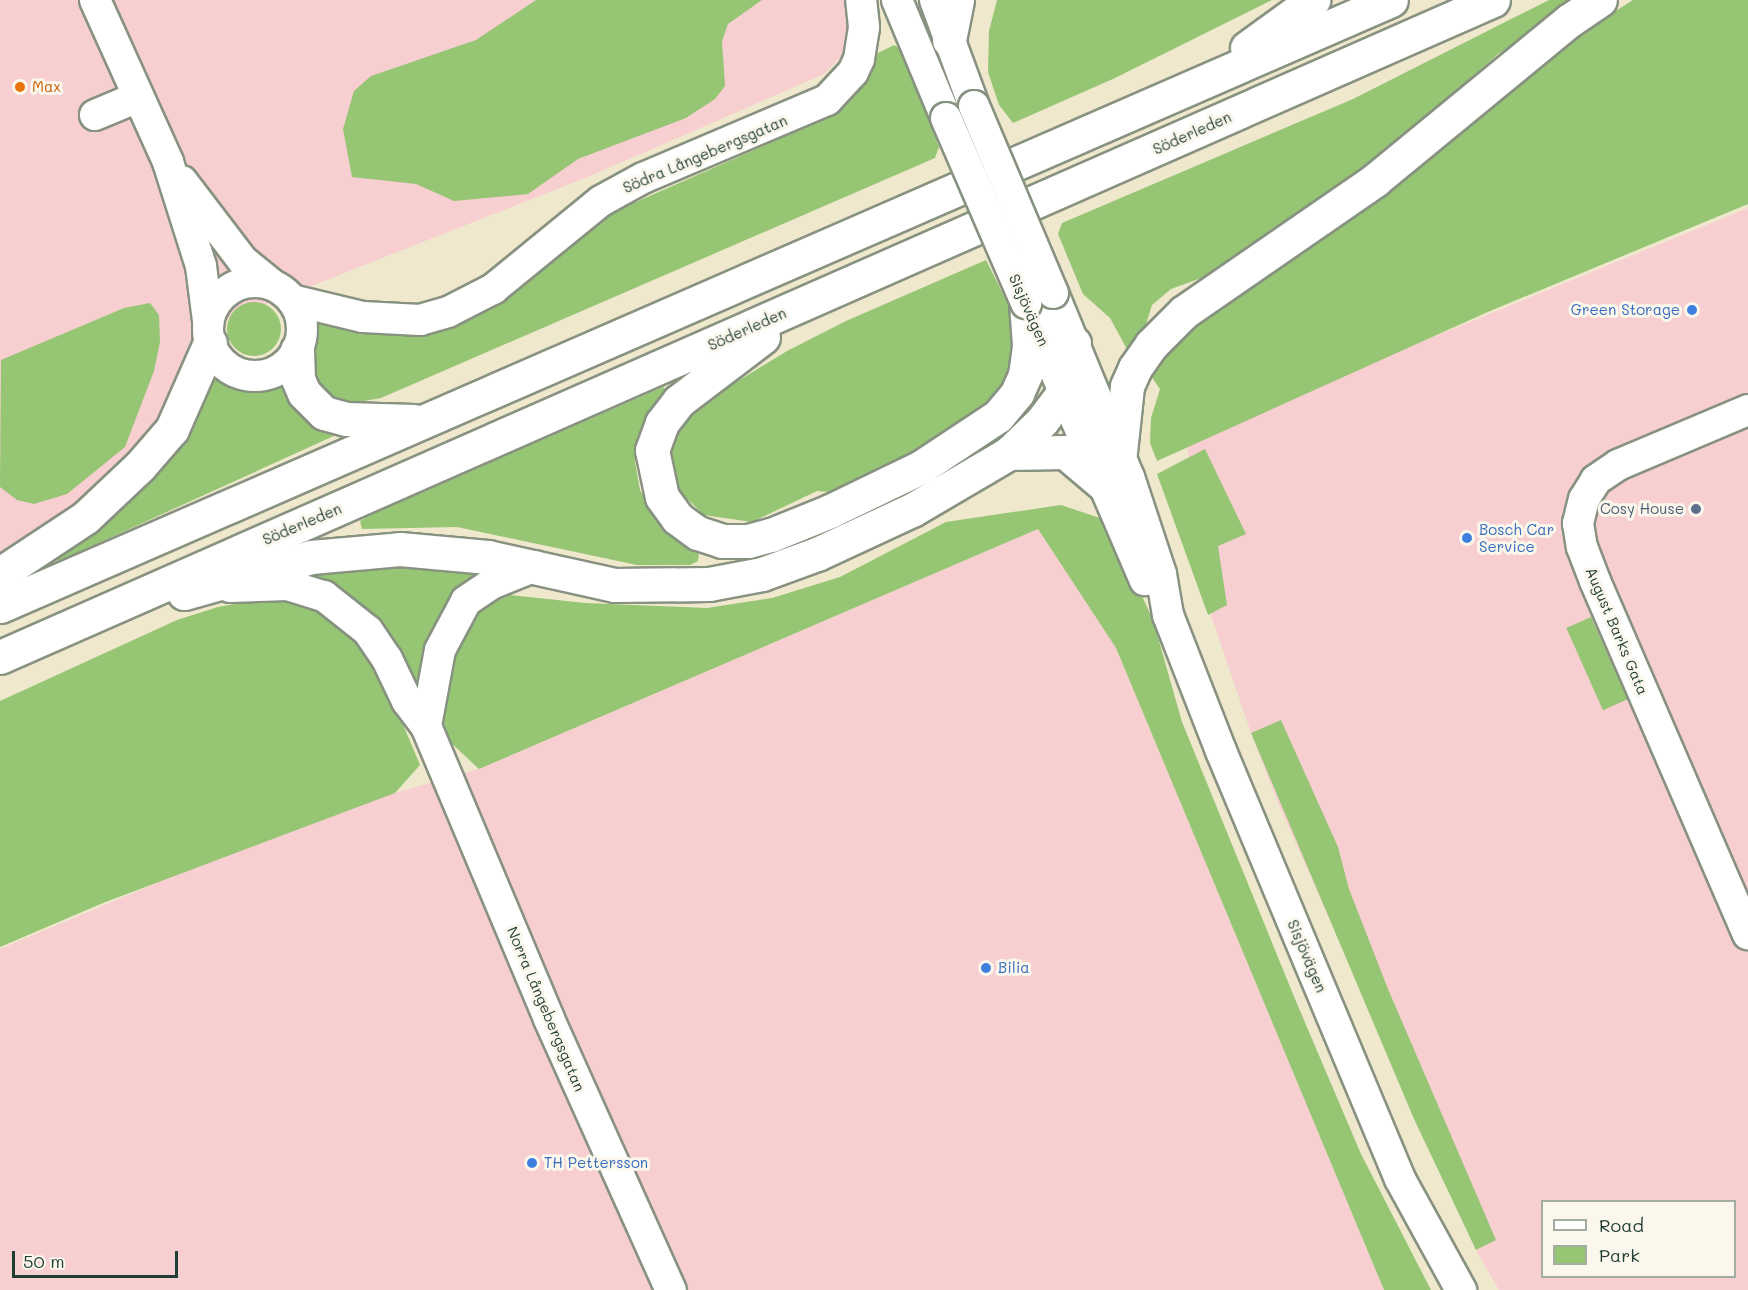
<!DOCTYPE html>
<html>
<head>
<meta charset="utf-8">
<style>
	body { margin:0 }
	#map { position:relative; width:1748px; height:1290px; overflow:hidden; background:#efe8cc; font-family:Mali,sans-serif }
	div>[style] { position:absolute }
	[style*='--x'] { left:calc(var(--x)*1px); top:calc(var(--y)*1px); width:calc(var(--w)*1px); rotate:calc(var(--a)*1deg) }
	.built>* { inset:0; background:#f7cfd1 }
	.green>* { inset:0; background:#96c574; transform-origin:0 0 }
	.round { border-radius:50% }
	.roads { filter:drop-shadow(2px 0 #879280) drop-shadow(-2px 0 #879280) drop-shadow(0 2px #879280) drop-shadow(0 -2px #879280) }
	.minor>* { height:30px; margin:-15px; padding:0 15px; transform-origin:15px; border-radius:15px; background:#fff }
	.minor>.ring { margin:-15px; padding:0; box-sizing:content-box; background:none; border:30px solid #fff; border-radius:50% }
	.highway>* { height:33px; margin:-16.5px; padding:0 16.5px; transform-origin:16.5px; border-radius:16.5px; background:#fff }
	.bridges { filter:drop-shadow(2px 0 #879280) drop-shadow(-2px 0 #879280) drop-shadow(0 2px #879280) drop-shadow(0 -2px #879280) }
	.minor-bridge>* { height:30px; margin:-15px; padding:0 15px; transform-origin:15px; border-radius:15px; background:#fff }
	.dots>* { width:16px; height:16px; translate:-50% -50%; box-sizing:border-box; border:3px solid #fbf7ec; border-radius:50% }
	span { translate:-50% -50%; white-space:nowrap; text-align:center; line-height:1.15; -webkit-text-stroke:6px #fbf7ec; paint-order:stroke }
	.food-label { font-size:15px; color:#c56008 }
	.left { translate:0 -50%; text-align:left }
	.street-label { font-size:15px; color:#1f3d34 }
	.shop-label { font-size:15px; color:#366cbe }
	.right { translate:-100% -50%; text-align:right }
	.service-label { font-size:15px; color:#4e5e75 }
	.legend { position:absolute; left:1541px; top:1200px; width:195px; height:78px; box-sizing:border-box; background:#fbf7ec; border:2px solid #a3ada2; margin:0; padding:8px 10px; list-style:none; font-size:18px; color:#1f3d34 }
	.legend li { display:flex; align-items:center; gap:12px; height:30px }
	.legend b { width:30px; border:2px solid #a3ada2 }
	.scale { position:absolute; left:12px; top:1251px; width:166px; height:27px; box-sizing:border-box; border:3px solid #1f3d34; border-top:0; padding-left:8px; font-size:18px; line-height:21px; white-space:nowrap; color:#1f3d34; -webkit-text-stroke:4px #fbf7ec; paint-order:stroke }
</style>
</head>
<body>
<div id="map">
	<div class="built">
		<div style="clip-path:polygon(0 0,847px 0,851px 28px,845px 53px,824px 74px,590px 176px,195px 332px,194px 350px,172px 413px,76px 506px,0 556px)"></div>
		<div style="clip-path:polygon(evenodd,1748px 208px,1748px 1290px,1499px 1290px,1476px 1250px,1278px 803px,1251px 733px,1211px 615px,1187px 444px,1326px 381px,1748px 208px,1542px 1202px,1734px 1202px,1734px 1276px,1542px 1276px,1542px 1202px)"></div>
		<div style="clip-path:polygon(1038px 529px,1116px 648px,1384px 1290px,0 1290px,0 949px,318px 815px,479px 769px)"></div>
	</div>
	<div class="green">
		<div style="clip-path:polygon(536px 0,762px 0,728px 24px,722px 41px,725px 86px,715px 99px,686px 118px,578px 159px,528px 194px,454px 201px,416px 184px,352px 177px,343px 129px,354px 91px,371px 76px,476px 40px)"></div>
		<div style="clip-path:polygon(997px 0,1272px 0,1115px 78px,1013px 123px,999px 105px,988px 72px,989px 31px)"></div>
		<div style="clip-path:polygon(1549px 0,1584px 0,1498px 54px,1389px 150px,1279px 236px,1215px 273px,1171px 289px,1152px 305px,1142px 337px,1128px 351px,1110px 318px,1083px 294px,1058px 234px,1062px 223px,1353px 99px)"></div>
		<div style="clip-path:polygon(1633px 0,1748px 0,1748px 204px,1490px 311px,1157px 461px,1150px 443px,1151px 418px,1160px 389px,1151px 376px,1142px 371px,1160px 351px,1520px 72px)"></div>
		<div style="clip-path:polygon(894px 45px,901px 49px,939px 147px,935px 158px,381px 398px,353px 403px,335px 400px,317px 384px,311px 364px,316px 319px,382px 331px,620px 209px,827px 118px,857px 91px,872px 56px)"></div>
		<div style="clip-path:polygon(986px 260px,1012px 312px,1017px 333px,1011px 381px,990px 404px,917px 454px,841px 493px,817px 491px,752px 522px,704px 515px,679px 491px,669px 459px,671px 444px,699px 405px,787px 351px,846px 321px)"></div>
		<div class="round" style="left:227px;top:302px;width:54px;height:54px"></div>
		<div style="clip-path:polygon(150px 303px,159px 315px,160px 342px,154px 371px,125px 447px,67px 494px,34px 504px,17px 500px,0 487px,1px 360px,124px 308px)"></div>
		<div style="clip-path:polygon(211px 373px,244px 388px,263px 390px,283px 385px,291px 405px,306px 418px,338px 428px,336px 435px,59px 561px,51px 558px)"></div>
		<div style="clip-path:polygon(663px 387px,668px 392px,638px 441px,635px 462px,640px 490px,662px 530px,699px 552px,698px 561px,690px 565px,637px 565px,457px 527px,362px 529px,360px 521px,375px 513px)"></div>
		<div style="clip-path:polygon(1205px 449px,1246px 534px,1218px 546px,1227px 605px,1208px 615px,1157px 474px)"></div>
		<div style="clip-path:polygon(1061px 505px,1106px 520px,1130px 570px,1153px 620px,1182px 722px,1295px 999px,1361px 1154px,1431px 1290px,1384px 1290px,1116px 648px,1038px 529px,479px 769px,448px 740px,439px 702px,443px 670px,473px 612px,510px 595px,585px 603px,707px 608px,772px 598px,840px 577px,946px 522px)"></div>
		<div style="clip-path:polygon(413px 565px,475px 572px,465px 585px,417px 691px,380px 623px,365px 607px,307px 576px,355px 567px)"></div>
		<div style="clip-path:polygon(269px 598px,299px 603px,328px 615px,356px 638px,381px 672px,420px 765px,395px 793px,103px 903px,0 947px,0 701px,177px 620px,218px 607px)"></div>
		<div style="left:1591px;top:617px;width:90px;height:27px;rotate:66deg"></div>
		<div style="clip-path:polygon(1281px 720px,1338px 847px,1349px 889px,1388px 989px,1496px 1240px,1476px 1250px,1414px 1119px,1251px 733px)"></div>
	</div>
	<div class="roads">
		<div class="minor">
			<div style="--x:95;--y:0;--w:178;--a:65.7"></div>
			<div style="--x:168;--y:162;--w:109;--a:72.4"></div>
			<div style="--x:201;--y:266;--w:55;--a:82.7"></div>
			<div style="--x:897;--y:0;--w:128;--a:67.4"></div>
			<div style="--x:935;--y:0;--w:113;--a:69.8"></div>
			<div style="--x:95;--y:115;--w:47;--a:-22.7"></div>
			<div style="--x:182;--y:181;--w:101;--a:52.7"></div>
			<div style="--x:243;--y:261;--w:38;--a:39"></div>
			<div class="ring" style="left:208px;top:282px;width:64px;height:64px"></div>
			<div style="--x:1053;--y:293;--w:199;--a:67.6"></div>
			<div style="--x:1129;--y:477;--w:102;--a:71.7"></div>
			<div style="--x:1161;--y:574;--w:42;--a:80.3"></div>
			<div style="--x:1168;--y:615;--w:146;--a:68.7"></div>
			<div style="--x:1221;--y:751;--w:464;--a:67.3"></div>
			<div style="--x:1400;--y:1179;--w:127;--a:61.2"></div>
			<div style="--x:292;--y:300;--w:73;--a:13.5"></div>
			<div style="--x:363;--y:317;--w:57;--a:3"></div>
			<div style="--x:420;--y:320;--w:29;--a:-16"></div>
			<div style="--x:448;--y:312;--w:51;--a:-27.1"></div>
			<div style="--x:493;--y:289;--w:139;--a:-39.2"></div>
			<div style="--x:601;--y:201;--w:48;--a:-28.7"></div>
			<div style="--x:643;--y:178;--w:200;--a:-23"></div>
			<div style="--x:827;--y:100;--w:38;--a:-47"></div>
			<div style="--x:853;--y:72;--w:14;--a:-65"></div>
			<div style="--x:859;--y:59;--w:32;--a:-81"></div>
			<div style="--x:864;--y:27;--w:27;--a:-96"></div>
			<div style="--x:1029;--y:310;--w:294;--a:66.8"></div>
			<div style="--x:1748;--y:410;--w:141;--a:157.1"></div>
			<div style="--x:1618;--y:465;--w:27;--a:146"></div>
			<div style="--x:1596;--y:480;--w:22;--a:122"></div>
			<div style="--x:1584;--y:499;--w:25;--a:104"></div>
			<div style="--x:1578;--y:523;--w:24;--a:81"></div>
			<div style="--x:1582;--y:547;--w:36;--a:69"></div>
			<div style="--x:1595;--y:581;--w:385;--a:66.6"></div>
			<div style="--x:230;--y:587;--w:57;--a:-2"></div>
			<div style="--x:287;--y:585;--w:39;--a:17"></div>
			<div style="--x:324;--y:596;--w:56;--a:38.5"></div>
			<div style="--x:368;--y:631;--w:34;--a:56"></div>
			<div style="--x:387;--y:659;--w:47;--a:64.5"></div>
			<div style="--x:407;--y:701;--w:31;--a:53"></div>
			<div style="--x:426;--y:726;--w:318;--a:67.2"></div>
			<div style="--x:549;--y:1019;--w:297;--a:65.8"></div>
			<div style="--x:426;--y:726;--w:77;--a:-79.6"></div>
			<div style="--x:440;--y:650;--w:55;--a:-62"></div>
			<div style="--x:466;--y:601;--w:30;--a:-34"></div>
			<div style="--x:491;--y:584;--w:48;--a:-21.8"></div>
		</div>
		<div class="highway">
			<div style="--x:949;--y:40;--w:41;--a:-78.7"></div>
			<div style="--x:1247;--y:48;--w:82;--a:-36"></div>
			<div style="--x:763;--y:337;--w:106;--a:142.7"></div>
			<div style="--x:679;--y:401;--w:28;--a:128"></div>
			<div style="--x:662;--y:423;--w:29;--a:110"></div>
			<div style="--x:652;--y:450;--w:48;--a:78"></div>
			<div style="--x:662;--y:497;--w:26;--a:54"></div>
			<div style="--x:677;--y:518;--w:26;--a:36"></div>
			<div style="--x:698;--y:533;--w:25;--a:18"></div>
			<div style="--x:722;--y:541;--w:26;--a:0"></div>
			<div style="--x:748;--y:541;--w:24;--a:-15"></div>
			<div style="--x:771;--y:535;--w:64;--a:-22.1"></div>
			<div style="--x:830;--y:511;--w:101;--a:-25.8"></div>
			<div style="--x:921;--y:467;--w:92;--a:-33.5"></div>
			<div style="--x:998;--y:416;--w:30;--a:-50"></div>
			<div style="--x:1017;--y:393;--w:20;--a:-66"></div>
			<div style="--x:1025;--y:375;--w:30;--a:-82"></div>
			<div style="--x:1029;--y:345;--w:42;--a:-94.1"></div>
			<div style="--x:297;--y:350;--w:29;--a:88"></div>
			<div style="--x:298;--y:379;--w:15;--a:67"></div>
			<div style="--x:304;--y:393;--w:28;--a:45"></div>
			<div style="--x:324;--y:413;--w:23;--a:15"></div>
			<div style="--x:346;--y:419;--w:68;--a:1.7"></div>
			<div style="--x:1120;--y:452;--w:66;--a:-83.9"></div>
			<div style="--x:1127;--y:386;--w:20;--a:-66"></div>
			<div style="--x:1135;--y:368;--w:28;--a:-55"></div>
			<div style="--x:1151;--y:345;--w:47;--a:-45"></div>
			<div style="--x:1184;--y:312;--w:232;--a:-34.6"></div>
			<div style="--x:1375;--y:180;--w:252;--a:-39.4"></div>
			<div style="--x:1570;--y:20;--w:36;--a:-34"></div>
			<div style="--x:1009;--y:453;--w:56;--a:-1"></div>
			<div style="--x:1065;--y:452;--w:51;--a:40.2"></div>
			<div style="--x:0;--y:574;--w:103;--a:-33.5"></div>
			<div style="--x:86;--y:517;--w:74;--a:-43.4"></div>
			<div style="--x:140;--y:466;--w:49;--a:-49.1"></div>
			<div style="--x:172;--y:429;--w:94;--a:-66.2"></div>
			<div style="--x:184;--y:593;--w:132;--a:-15.8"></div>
			<div style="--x:311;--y:557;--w:89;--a:-5.1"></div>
			<div style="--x:400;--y:549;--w:88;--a:5.2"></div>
			<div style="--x:488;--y:557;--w:129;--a:12.5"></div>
			<div style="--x:614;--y:585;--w:95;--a:-0.6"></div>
			<div style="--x:709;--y:584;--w:54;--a:-10.7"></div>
			<div style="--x:762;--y:574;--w:59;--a:-20"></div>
			<div style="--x:817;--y:554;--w:105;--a:-24.9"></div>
			<div style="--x:912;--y:510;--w:113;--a:-30.4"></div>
			<div style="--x:1009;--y:453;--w:46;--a:-44.1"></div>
			<div style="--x:1042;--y:421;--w:36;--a:-53"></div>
			<div style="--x:1064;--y:392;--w:22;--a:-68"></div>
			<div style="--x:1072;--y:372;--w:29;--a:-86"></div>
			<div style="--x:0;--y:606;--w:1517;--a:-23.54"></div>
			<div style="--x:0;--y:657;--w:1631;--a:-23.75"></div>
		</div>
	</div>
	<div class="bridges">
		<div class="minor-bridge">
			<div style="--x:974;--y:106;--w:203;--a:67.1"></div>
			<div style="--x:946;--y:118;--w:202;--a:66.6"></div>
		</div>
	</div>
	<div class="dots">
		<div style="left:20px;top:87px;background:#e8710a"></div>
		<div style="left:1692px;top:310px;background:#3f7fe0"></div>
		<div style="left:1696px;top:509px;background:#5c6f8a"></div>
		<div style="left:1467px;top:538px;background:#3f7fe0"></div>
		<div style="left:986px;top:968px;background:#3f7fe0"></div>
		<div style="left:532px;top:1163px;background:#3f7fe0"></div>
	</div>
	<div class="food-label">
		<span class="left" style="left:32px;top:87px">Max</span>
	</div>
	<div class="street-label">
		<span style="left:1192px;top:133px;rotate:-24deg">Söderleden</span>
		<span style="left:705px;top:154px;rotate:-23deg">Södra Långebergsgatan</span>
		<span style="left:1029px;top:310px;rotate:66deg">Sisjövägen</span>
		<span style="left:747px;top:329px;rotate:-24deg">Söderleden</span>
		<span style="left:302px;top:524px;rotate:-23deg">Söderleden</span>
		<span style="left:1617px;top:631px;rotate:67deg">August Barks Gata</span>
		<span style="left:1307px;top:956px;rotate:67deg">Sisjövägen</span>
		<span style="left:546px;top:1009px;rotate:67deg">Norra Långebergsgatan</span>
	</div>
	<div class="shop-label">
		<span class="right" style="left:1680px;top:310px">Green Storage</span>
		<span class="left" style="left:1479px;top:538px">Bosch Car<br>Service</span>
		<span class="left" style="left:998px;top:968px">Bilia</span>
		<span class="left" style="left:544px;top:1163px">TH Pettersson</span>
	</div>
	<div class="service-label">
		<span class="right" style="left:1684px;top:509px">Cosy House</span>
	</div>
	<ul class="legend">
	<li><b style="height:8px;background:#fff"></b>Road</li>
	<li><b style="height:16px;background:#96c574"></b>Park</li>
	</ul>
	<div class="scale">50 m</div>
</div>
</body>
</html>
